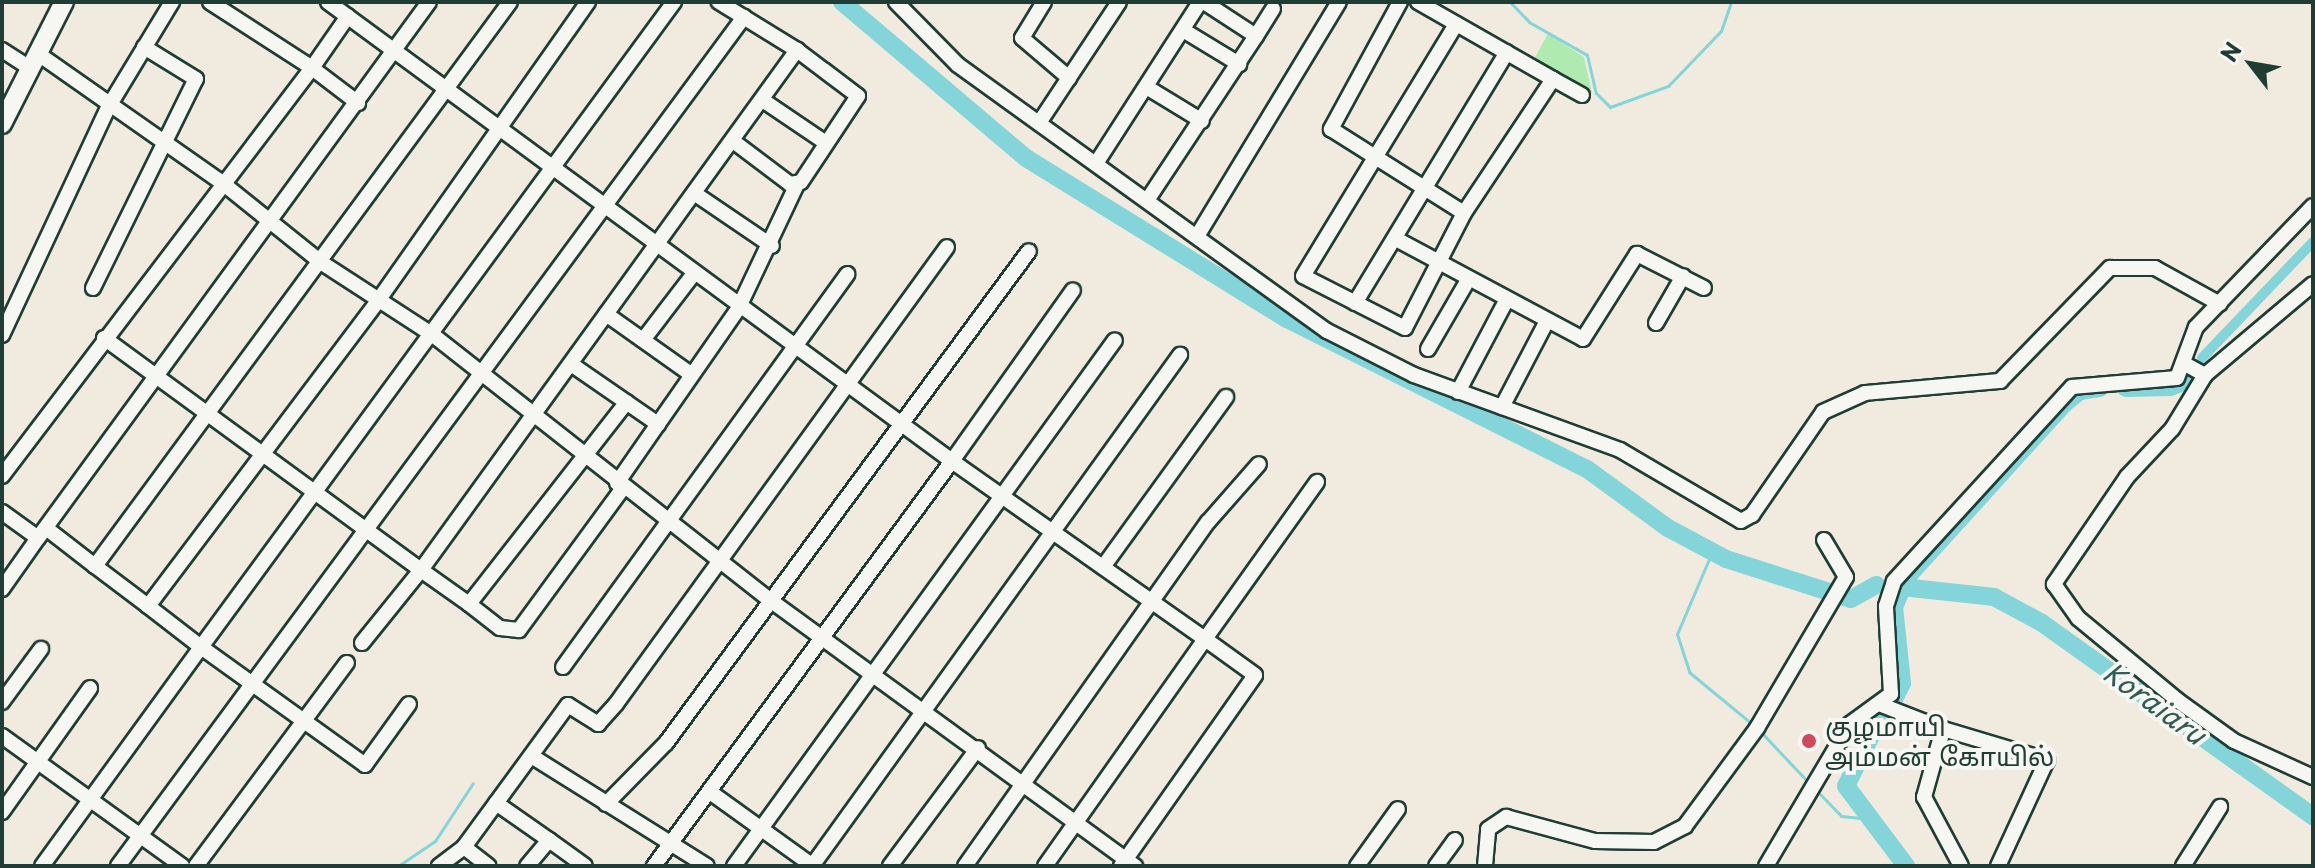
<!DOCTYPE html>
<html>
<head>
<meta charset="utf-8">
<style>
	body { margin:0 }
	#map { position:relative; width:2315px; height:868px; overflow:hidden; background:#f1eade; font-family:"Playpen Sans","Noto Sans Tamil",sans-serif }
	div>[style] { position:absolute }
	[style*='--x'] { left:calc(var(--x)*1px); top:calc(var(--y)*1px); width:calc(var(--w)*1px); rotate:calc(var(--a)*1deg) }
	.green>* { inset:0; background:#afebb0 }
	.stream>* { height:3px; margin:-1.5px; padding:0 1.5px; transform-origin:1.5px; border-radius:1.5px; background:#83d5da }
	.canal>* { height:10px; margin:-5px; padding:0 5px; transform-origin:5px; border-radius:5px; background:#83d5da }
	.river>* { height:18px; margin:-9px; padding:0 9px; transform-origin:9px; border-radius:9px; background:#83d5da }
	.roads { filter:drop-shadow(2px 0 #1f3d34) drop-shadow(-2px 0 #1f3d34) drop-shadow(0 2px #1f3d34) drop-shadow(0 -2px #1f3d34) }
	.minor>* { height:14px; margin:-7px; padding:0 7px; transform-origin:7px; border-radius:7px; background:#f6f6f2 }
	.major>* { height:18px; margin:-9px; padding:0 9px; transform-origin:9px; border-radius:9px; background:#f6f6f2 }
	.dots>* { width:22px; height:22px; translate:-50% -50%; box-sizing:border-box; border:4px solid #f6f6f2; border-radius:50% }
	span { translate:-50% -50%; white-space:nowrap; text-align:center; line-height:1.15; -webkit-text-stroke:8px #f6f6f2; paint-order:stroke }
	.poi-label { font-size:26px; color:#1f3d34 }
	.left { translate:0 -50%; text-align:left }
	.water-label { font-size:28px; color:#335b55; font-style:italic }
	.frame { position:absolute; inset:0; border:4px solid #1f3d34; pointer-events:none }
	.north { position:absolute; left:2211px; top:24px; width:80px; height:80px; -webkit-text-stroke:6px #f6f6f2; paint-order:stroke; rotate:301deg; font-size:22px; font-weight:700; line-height:32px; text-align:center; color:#1f3d34 }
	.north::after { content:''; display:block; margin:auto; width:28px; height:36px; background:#1f3d34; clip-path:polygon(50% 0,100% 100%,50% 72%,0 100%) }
</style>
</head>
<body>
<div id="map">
	<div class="green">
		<div style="clip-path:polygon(1548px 34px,1584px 57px,1592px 93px,1534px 59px)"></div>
	</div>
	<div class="stream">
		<div style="--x:1510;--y:2;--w:28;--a:46"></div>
		<div style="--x:1529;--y:22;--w:67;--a:29.6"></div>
		<div style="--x:1587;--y:55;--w:39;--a:77"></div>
		<div style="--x:1596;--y:93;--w:20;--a:45"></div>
		<div style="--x:1610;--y:107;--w:62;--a:-19.9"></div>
		<div style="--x:1668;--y:86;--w:76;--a:-46.1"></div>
		<div style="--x:1721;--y:31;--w:31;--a:-71"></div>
		<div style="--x:1712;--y:552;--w:89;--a:113.1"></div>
		<div style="--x:1677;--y:634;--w:40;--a:72"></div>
		<div style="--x:1689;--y:672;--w:82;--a:39.5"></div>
		<div style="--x:1761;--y:732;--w:67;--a:46.8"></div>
		<div style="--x:1820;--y:794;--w:30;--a:46"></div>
		<div style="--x:1841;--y:816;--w:27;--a:6"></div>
		<div style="--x:398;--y:866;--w:45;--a:-34"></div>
		<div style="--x:435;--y:841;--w:69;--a:-56.8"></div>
	</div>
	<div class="canal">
		<div style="--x:2202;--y:358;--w:161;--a:-46.3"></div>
	</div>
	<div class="river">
		<div style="--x:842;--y:2;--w:241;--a:40.3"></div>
		<div style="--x:1026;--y:158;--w:307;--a:31.7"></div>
		<div style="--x:1287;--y:319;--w:335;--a:26.6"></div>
		<div style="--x:1587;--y:469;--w:100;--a:36.1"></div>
		<div style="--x:1668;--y:528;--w:66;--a:28.1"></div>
		<div style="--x:1726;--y:559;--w:131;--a:17.7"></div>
		<div style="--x:1851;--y:599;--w:29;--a:-29"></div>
		<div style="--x:2126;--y:388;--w:44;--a:-1.3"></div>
		<div style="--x:2170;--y:387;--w:25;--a:-21"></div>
		<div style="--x:1902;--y:587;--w:93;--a:6.2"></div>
		<div style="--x:1994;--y:597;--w:55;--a:28.4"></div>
		<div style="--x:2042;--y:623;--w:333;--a:35.5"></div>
		<div style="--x:1892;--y:703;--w:22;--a:-63"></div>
		<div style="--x:1902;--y:683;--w:76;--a:-96"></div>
		<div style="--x:1894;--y:607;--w:33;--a:-67"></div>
		<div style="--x:1907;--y:577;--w:235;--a:-47.8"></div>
		<div style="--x:2065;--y:403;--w:19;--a:-39"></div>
		<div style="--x:2080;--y:391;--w:20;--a:-9"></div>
		<div style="--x:1882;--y:714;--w:80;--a:116.6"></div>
		<div style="--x:1846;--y:786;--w:100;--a:53.1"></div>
	</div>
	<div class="roads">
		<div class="minor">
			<div style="--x:210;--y:2;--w:121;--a:32.9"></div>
			<div style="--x:312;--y:68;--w:63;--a:-55.3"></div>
			<div style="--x:328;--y:2;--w:775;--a:36.34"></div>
			<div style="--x:952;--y:461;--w:503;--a:126.35"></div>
			<div style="--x:588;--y:2;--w:360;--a:125.1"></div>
			<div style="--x:381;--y:297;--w:387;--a:127"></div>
			<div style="--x:148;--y:606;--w:67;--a:37.7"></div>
			<div style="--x:201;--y:647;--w:800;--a:-53.75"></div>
			<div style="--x:896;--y:2;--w:88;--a:45.5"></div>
			<div style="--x:958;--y:65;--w:455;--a:35.8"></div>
			<div style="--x:1327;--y:331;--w:97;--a:26.8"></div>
			<div style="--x:1414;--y:375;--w:219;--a:20"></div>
			<div style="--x:1620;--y:450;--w:140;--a:30.4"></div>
			<div style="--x:1741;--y:521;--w:13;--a:-29"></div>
			<div style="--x:1752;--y:515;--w:125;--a:-55.4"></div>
			<div style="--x:1823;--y:412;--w:46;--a:-24.3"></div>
			<div style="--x:1865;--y:393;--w:136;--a:-5.1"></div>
			<div style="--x:2000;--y:381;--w:158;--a:-45.8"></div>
			<div style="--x:2110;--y:268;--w:45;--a:0"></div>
			<div style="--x:2155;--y:268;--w:74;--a:29"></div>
			<div style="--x:1044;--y:2;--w:42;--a:121.4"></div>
			<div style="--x:1022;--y:38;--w:62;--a:40.4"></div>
			<div style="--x:1400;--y:2;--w:145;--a:118.5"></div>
			<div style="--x:1331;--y:129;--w:157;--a:32.3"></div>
			<div style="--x:1418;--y:2;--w:155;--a:29.7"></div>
			<div style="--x:1553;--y:79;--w:161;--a:123.6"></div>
			<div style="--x:1464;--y:213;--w:129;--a:117.2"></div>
			<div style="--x:1405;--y:328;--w:114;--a:-153"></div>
			<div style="--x:1303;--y:276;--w:295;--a:-58.7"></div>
			<div style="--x:1183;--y:30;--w:66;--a:31.3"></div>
			<div style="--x:1256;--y:36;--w:32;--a:-58"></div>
			<div style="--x:2;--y:50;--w:33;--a:33"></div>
			<div style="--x:37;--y:53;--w:223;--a:35"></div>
			<div style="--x:220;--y:181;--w:131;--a:38.8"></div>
			<div style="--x:322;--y:263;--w:132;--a:33"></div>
			<div style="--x:433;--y:335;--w:429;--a:38.2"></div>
			<div style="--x:770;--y:600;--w:452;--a:36.1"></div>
			<div style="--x:1553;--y:79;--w:33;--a:29"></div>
			<div style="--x:1148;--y:88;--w:63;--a:31.4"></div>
			<div style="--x:764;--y:101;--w:75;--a:34.1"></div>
			<div style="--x:1039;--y:123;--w:145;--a:-56.5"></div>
			<div style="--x:733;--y:141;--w:71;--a:37"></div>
			<div style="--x:790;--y:184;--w:11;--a:-10"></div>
			<div style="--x:801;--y:182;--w:103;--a:-56.5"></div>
			<div style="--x:858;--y:96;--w:76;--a:-143"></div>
			<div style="--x:1097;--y:162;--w:190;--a:-57.2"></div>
			<div style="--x:694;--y:193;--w:94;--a:34.2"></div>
			<div style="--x:1148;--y:199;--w:196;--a:-56.5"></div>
			<div style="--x:1256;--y:36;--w:62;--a:-146.8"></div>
			<div style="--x:1199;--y:233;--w:270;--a:-58.8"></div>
			<div style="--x:1396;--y:239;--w:212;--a:28.1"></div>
			<div style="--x:1583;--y:339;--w:101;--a:-57.6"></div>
			<div style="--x:1637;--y:254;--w:75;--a:26.9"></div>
			<div style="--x:93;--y:288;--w:233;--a:-63.8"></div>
			<div style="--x:196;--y:79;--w:61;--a:-148.4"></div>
			<div style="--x:1355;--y:303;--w:293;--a:-58.8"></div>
			<div style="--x:606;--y:314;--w:105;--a:35.3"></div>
			<div style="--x:1656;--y:323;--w:54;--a:-60.1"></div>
			<div style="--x:2;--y:335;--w:253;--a:-65"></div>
			<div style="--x:109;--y:106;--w:122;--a:-58.8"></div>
			<div style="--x:104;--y:338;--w:393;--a:36.2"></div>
			<div style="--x:421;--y:570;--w:642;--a:-54.13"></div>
			<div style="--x:797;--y:50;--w:92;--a:-148.4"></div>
			<div style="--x:643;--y:340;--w:81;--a:-52.6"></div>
			<div style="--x:1428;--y:349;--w:80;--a:-59.9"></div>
			<div style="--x:571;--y:364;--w:106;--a:34.6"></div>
			<div style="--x:2185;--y:364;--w:23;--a:29"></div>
			<div style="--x:2205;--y:375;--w:141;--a:-40.1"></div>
			<div style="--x:2205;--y:375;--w:63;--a:121.4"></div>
			<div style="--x:2172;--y:429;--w:66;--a:133.2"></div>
			<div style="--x:2127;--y:477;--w:130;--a:124.3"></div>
			<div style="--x:2054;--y:584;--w:42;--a:54.8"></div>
			<div style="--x:2078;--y:618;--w:129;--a:39.6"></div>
			<div style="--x:2177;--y:700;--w:70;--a:35.7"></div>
			<div style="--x:2234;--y:741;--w:87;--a:24.5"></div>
			<div style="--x:1458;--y:392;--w:105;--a:-62.2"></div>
			<div style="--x:1502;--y:407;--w:97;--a:-62.4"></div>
			<div style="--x:2;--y:476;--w:512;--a:-52.77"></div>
			<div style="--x:312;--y:68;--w:58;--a:37.3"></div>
			<div style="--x:617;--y:483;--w:212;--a:-55.2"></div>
			<div style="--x:738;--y:309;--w:138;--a:-64.7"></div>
			<div style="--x:2;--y:512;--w:44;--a:35.8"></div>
			<div style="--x:38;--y:538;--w:663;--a:-53.89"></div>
			<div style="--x:46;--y:528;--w:62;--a:37.8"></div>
			<div style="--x:95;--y:566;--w:700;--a:-53.65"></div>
			<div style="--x:95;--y:566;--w:66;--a:37"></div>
			<div style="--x:1103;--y:567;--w:210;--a:-54.1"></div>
			<div style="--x:2;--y:589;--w:62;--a:-54.8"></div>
			<div style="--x:469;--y:604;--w:39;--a:38"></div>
			<div style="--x:500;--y:628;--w:19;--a:6"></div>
			<div style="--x:519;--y:630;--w:176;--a:-53.8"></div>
			<div style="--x:362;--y:643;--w:94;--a:-51.1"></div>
			<div style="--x:421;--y:570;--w:59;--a:35.3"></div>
			<div style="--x:469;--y:604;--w:256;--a:-52"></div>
			<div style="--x:563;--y:667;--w:485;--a:-54.1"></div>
			<div style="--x:2;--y:702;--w:66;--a:-53.7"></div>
			<div style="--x:1879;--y:704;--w:69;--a:21.3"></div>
			<div style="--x:1943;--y:729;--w:71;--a:105.6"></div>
			<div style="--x:1924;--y:797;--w:78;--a:61.8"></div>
			<div style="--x:1943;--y:729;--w:109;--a:16.6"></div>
			<div style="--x:2047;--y:760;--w:117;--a:114.8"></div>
			<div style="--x:2;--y:736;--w:222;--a:35.8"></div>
			<div style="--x:533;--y:757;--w:205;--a:32.1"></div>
			<div style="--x:710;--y:792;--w:127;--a:35.7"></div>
			<div style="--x:496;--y:803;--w:65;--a:34.9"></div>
			<div style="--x:549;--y:840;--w:34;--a:130"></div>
			<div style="--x:606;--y:804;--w:86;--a:-45.5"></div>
			<div style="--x:666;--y:743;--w:611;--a:-53.58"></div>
			<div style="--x:2;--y:812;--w:152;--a:-54.6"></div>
			<div style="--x:549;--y:840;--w:44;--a:35.8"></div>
			<div style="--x:464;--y:847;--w:31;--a:38"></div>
			<div style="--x:42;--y:866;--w:271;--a:-54"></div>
			<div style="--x:201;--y:647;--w:202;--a:35.7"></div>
			<div style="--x:365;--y:765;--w:75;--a:-54.2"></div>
			<div style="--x:118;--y:866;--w:1055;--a:-53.6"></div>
			<div style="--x:196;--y:866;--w:253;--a:-53.4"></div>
			<div style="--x:439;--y:866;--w:31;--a:-37"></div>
			<div style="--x:464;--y:847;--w:176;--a:-53.8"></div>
			<div style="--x:568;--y:705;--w:36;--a:32"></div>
			<div style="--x:598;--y:724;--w:27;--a:-48"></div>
			<div style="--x:616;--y:704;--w:564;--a:-54.08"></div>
			<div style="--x:734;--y:866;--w:649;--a:-54.08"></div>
			<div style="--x:812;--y:866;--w:630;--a:-54.24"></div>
			<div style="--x:890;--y:866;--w:147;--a:-53.3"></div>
			<div style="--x:965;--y:866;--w:421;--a:-54.8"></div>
			<div style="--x:1208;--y:522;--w:77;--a:-48.7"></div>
			<div style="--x:1045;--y:866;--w:278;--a:-54.8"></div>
			<div style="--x:1205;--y:639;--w:309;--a:-144.9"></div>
			<div style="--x:952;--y:461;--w:209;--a:-54.7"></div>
			<div style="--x:1121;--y:866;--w:233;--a:-54.9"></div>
			<div style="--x:1255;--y:675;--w:62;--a:-144.2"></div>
			<div style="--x:1205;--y:639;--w:193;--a:-54.5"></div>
			<div style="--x:1357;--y:866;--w:70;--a:-54.3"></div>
			<div style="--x:1436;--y:866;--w:32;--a:-54"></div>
			<div style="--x:1485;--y:866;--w:37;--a:-85"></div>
			<div style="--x:1488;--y:829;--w:22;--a:-34"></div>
			<div style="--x:1506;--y:817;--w:92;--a:15.1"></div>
			<div style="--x:1595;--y:841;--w:59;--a:1"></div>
			<div style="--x:1654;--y:842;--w:35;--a:-27"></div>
			<div style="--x:1685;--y:826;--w:122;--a:-53.7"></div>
			<div style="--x:1757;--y:728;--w:175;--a:-59.5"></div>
			<div style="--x:1846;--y:577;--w:43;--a:-120.7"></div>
			<div style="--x:1766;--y:866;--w:165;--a:-59.4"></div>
			<div style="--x:1850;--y:724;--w:51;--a:-36.2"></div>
			<div style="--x:1891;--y:694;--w:88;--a:-93.3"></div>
			<div style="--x:1886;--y:606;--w:26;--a:-72"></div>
			<div style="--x:1894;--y:581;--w:263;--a:-47.5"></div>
			<div style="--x:2072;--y:387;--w:105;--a:-4.9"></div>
			<div style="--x:2177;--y:378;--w:54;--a:-69.6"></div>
			<div style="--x:2196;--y:327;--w:168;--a:-46"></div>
			<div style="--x:2183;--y:866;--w:70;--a:-57.9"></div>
		</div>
		<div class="major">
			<div style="--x:2;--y:124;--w:137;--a:-63.1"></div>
		</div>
	</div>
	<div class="dots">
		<div style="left:1809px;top:741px;background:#d1495b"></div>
	</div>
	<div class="poi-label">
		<span class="left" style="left:1825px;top:741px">குழமாயி<br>அம்மன் கோயில்</span>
	</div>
	<div class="water-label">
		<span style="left:2155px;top:703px;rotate:36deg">Koraiaru</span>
	</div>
	<div class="frame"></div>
	<div class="north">N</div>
</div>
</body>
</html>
